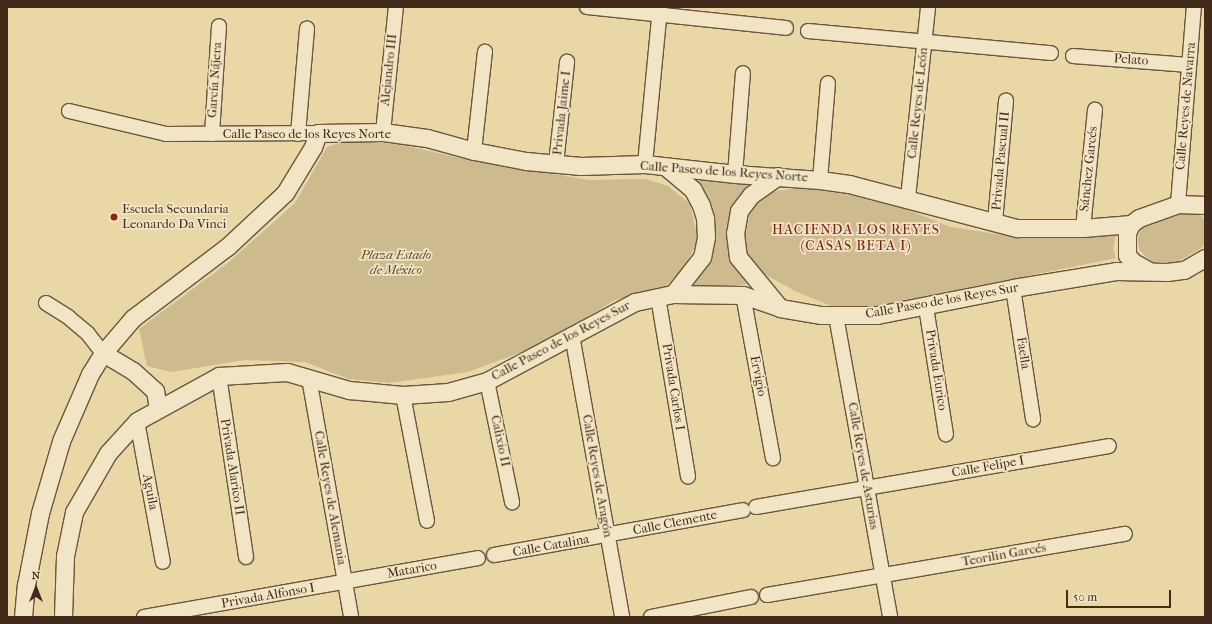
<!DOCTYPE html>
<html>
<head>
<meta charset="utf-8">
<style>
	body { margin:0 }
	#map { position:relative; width:1212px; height:624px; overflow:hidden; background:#e9d7a6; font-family:"IM FELL French Canon",serif }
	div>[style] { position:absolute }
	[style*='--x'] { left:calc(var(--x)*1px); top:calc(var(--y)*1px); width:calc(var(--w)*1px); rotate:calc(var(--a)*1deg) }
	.green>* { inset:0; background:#cdba8e }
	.roads { filter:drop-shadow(1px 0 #6c563e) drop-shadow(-1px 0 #6c563e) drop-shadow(0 1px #6c563e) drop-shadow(0 -1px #6c563e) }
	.minor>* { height:14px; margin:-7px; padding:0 7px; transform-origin:7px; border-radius:7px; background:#f1e5c5 }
	.tertiary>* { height:17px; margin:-8.5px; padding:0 8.5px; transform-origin:8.5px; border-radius:8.5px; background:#f1e5c5 }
	.dots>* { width:11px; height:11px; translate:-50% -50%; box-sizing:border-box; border:2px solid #f1e5c5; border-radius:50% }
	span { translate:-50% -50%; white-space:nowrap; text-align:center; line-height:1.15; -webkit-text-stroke:3.5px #f1e5c5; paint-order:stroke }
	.street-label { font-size:13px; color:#432b1b }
	.poi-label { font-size:13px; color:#432b1b }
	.left { translate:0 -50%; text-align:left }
	.park-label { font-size:13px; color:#5f4832; font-style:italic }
	.neighbourhood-label { font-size:14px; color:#7a1f14; letter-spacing:1px }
	.frame { position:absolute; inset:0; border:8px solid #432b1b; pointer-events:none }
	.north { position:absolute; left:16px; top:568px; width:40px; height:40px; -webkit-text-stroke:3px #f1e5c5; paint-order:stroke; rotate:0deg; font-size:11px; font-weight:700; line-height:16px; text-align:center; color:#432b1b }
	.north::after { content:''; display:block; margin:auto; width:14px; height:18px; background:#432b1b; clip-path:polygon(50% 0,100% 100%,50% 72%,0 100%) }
	.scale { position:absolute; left:1066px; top:590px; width:105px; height:18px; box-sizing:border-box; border:2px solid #432b1b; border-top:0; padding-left:5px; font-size:12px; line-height:14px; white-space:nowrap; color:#432b1b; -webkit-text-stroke:3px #f1e5c5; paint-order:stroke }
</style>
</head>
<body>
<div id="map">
	<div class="green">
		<div style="clip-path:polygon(347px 141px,400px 144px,459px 158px,589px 180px,645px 179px,668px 186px,690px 204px,698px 241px,684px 267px,662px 290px,615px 300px,540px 345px,468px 372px,389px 383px,349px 379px,305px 362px,244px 360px,172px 372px,147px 366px,139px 329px,229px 262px,295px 203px,327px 147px)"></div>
		<div style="clip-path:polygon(692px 175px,754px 184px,734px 207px,747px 283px,744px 285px,692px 285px,693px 282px,705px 268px,710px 254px)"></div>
		<div style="clip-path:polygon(801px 187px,850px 195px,905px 209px,951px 227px,1016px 237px,1116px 233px,1113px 249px,1116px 258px,878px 306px,831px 306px,795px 291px,757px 270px,744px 246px,750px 210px,772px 192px)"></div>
		<div style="clip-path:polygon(1176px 210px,1191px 211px,1199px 214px,1205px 220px,1205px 244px,1200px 249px,1177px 262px,1153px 262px,1147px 258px,1140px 250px,1138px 244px,1138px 237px,1141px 229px,1147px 223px)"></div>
	</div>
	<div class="roads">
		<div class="minor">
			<div style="--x:587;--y:7;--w:200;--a:6"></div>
			<div style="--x:808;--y:31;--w:244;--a:5.2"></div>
			<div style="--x:1073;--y:56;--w:116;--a:4.4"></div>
			<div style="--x:69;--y:111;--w:100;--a:13.3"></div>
			<div style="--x:166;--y:134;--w:152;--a:-0.4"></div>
			<div style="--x:383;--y:132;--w:126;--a:-84.1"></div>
			<div style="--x:212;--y:134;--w:108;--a:-86.3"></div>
			<div style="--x:298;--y:134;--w:106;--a:-85.1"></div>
			<div style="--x:474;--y:151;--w:100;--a:-83.7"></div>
			<div style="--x:556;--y:164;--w:103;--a:-83.8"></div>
			<div style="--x:645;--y:164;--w:158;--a:-84.5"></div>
			<div style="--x:735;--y:174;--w:101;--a:-85.5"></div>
			<div style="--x:820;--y:180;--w:97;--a:-85.3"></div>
			<div style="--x:908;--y:198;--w:192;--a:-84"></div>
			<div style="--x:1178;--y:204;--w:198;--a:-85.4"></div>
			<div style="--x:995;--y:222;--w:122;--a:-84.8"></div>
			<div style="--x:1083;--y:228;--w:119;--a:-84.2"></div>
			<div style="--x:1013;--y:288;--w:133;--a:81.3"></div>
			<div style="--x:743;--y:295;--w:166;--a:79.6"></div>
			<div style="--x:658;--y:297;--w:182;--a:80.5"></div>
			<div style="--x:46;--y:303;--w:26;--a:32"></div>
			<div style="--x:68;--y:317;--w:26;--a:40"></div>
			<div style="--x:88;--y:334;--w:24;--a:52"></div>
			<div style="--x:926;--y:307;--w:129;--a:81.1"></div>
			<div style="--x:836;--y:316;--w:306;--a:79.8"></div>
			<div style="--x:572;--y:335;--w:286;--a:79.9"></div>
			<div style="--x:219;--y:376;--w:183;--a:81.5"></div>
			<div style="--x:309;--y:378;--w:243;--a:80"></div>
			<div style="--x:487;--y:381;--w:124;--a:78.3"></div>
			<div style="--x:403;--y:395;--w:128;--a:79.2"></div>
			<div style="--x:137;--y:421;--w:143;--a:79.6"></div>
			<div style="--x:756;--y:507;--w:358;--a:-9.8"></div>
			<div style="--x:494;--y:555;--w:253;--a:-10.2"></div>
			<div style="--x:767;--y:595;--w:363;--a:-9.7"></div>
			<div style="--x:144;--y:617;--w:339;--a:-10"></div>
			<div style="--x:651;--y:617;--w:102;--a:-11.3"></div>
		</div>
		<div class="tertiary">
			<div style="--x:666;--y:167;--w:35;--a:40"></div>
			<div style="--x:693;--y:190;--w:17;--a:62"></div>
			<div style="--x:701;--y:205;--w:14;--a:73"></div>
			<div style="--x:705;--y:218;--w:19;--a:87"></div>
			<div style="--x:706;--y:237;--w:20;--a:101"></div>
			<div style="--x:702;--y:257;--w:47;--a:128.1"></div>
			<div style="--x:778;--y:176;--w:33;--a:145"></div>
			<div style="--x:751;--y:195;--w:20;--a:127"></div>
			<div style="--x:739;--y:211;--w:22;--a:100"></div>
			<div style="--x:735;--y:233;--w:24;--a:83"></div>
			<div style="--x:738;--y:257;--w:65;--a:50.6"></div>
			<div style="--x:1131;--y:224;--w:10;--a:114"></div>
			<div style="--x:1127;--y:233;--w:22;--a:90"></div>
			<div style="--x:1127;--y:255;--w:9;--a:49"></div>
			<div style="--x:1133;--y:262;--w:18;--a:29"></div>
			<div style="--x:103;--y:353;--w:35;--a:31"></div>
			<div style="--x:133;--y:371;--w:30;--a:42"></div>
			<div style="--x:155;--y:391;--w:17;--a:80"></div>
			<div style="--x:23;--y:617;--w:32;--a:-85"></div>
			<div style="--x:26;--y:585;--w:73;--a:-79"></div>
			<div style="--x:40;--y:513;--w:75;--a:-73.7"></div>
			<div style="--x:61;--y:441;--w:73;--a:-66.6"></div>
			<div style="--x:90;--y:374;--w:25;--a:-58"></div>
			<div style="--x:103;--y:353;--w:46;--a:-49.4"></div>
			<div style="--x:133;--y:318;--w:118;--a:-37.1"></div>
			<div style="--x:227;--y:247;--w:79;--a:-43"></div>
			<div style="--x:285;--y:193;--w:54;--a:-58.7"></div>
			<div style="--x:313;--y:147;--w:15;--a:-70"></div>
			<div style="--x:318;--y:133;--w:65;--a:-0.9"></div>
			<div style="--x:383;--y:132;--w:44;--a:7.8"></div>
			<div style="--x:427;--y:138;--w:49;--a:15.5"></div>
			<div style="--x:474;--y:151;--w:53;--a:10.9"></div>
			<div style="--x:526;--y:161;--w:55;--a:5.2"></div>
			<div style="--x:581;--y:166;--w:64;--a:-1.8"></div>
			<div style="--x:645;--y:164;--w:91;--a:6.3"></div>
			<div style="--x:735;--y:174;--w:85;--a:4"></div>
			<div style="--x:820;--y:180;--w:29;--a:8"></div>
			<div style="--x:849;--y:184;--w:174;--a:14.7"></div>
			<div style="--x:1017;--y:228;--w:66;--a:0"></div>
			<div style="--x:1083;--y:228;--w:48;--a:-4.8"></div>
			<div style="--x:1131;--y:224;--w:10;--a:-37"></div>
			<div style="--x:1139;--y:218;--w:41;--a:-19.7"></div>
			<div style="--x:1178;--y:204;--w:27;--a:2"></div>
			<div style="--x:63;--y:617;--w:61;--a:-88.1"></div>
			<div style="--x:65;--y:556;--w:45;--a:-78.4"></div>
			<div style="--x:74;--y:512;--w:68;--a:-60"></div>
			<div style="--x:108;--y:453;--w:43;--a:-47.8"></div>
			<div style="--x:137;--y:421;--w:94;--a:-28.8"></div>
			<div style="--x:219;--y:376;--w:68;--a:-3.4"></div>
			<div style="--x:287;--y:372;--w:65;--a:16.2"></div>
			<div style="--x:349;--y:390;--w:54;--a:5.3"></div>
			<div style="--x:403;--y:395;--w:45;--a:-3.8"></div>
			<div style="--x:448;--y:392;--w:41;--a:-15.8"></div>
			<div style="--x:487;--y:381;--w:168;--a:-28.1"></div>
			<div style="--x:635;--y:302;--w:39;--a:-12"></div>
			<div style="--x:673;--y:294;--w:70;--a:0.8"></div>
			<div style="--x:743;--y:295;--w:39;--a:19"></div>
			<div style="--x:780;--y:308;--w:42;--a:9.7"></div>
			<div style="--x:821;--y:315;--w:56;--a:0"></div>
			<div style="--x:877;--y:315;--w:139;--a:-11.2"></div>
			<div style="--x:1013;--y:288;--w:104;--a:-9.4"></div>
			<div style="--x:1116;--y:271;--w:51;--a:1.1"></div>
			<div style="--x:1167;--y:272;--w:17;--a:-7"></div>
			<div style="--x:1184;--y:270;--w:24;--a:-30"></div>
		</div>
	</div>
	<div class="dots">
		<div style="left:114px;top:217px;background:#8f2418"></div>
	</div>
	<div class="street-label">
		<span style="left:1131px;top:60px;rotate:4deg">Pelato</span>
		<span style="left:389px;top:70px;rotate:-84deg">Alejandro III</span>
		<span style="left:215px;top:80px;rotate:-86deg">García Nájera</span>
		<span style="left:918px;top:103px;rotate:-84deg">Calle Reyes de León</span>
		<span style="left:1186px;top:106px;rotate:-85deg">Calle Reyes de Navarra</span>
		<span style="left:562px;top:113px;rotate:-84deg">Privada Jaime I</span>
		<span style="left:307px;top:134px">Calle Paseo de los Reyes Norte</span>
		<span style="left:1001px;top:161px;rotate:-85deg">Privada Pascual II</span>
		<span style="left:1089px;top:169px;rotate:-84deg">Sánchez Garcés</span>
		<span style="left:724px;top:172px;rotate:4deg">Calle Paseo de los Reyes Norte</span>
		<span style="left:942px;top:301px;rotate:-10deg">Calle Paseo de los Reyes Sur</span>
		<span style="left:561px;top:341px;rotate:-28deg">Calle Paseo de los Reyes Sur</span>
		<span style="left:1023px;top:353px;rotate:81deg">Faella</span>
		<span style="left:936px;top:370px;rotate:81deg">Privada Eurico</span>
		<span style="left:758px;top:376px;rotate:79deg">Ervigio</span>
		<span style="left:673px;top:387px;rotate:81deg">Privada Carlos I</span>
		<span style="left:500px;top:441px;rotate:78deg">Calixio II</span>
		<span style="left:863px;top:466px;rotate:80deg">Calle Reyes de Asturias</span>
		<span style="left:232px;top:467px;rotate:81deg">Privada Alarico II</span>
		<span style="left:988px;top:467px;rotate:-10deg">Calle Felipe I</span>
		<span style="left:597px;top:476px;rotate:80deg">Calle Reyes de Aragón</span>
		<span style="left:150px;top:492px;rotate:79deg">Aguila</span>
		<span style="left:330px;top:498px;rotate:80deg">Calle Reyes de Alemania</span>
		<span style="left:675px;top:523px;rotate:-11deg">Calle Clemente</span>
		<span style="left:551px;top:546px;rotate:-10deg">Calle Catalina</span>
		<span style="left:1004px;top:555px;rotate:-10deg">Teorilin Garcés</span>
		<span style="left:412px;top:570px;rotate:-10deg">Matarico</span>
		<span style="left:268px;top:596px;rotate:-10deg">Privada Alfonso I</span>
	</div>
	<div class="poi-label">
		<span class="left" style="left:122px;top:217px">Escuela Secundaria<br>Leonardo Da Vinci</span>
	</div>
	<div class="park-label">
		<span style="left:396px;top:263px">Plaza Estado<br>de México</span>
	</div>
	<div class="neighbourhood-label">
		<span style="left:856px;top:238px">HACIENDA LOS REYES<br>(CASAS BETA I)</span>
	</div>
	<div class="frame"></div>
	<div class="north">N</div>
	<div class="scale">50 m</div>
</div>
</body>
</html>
